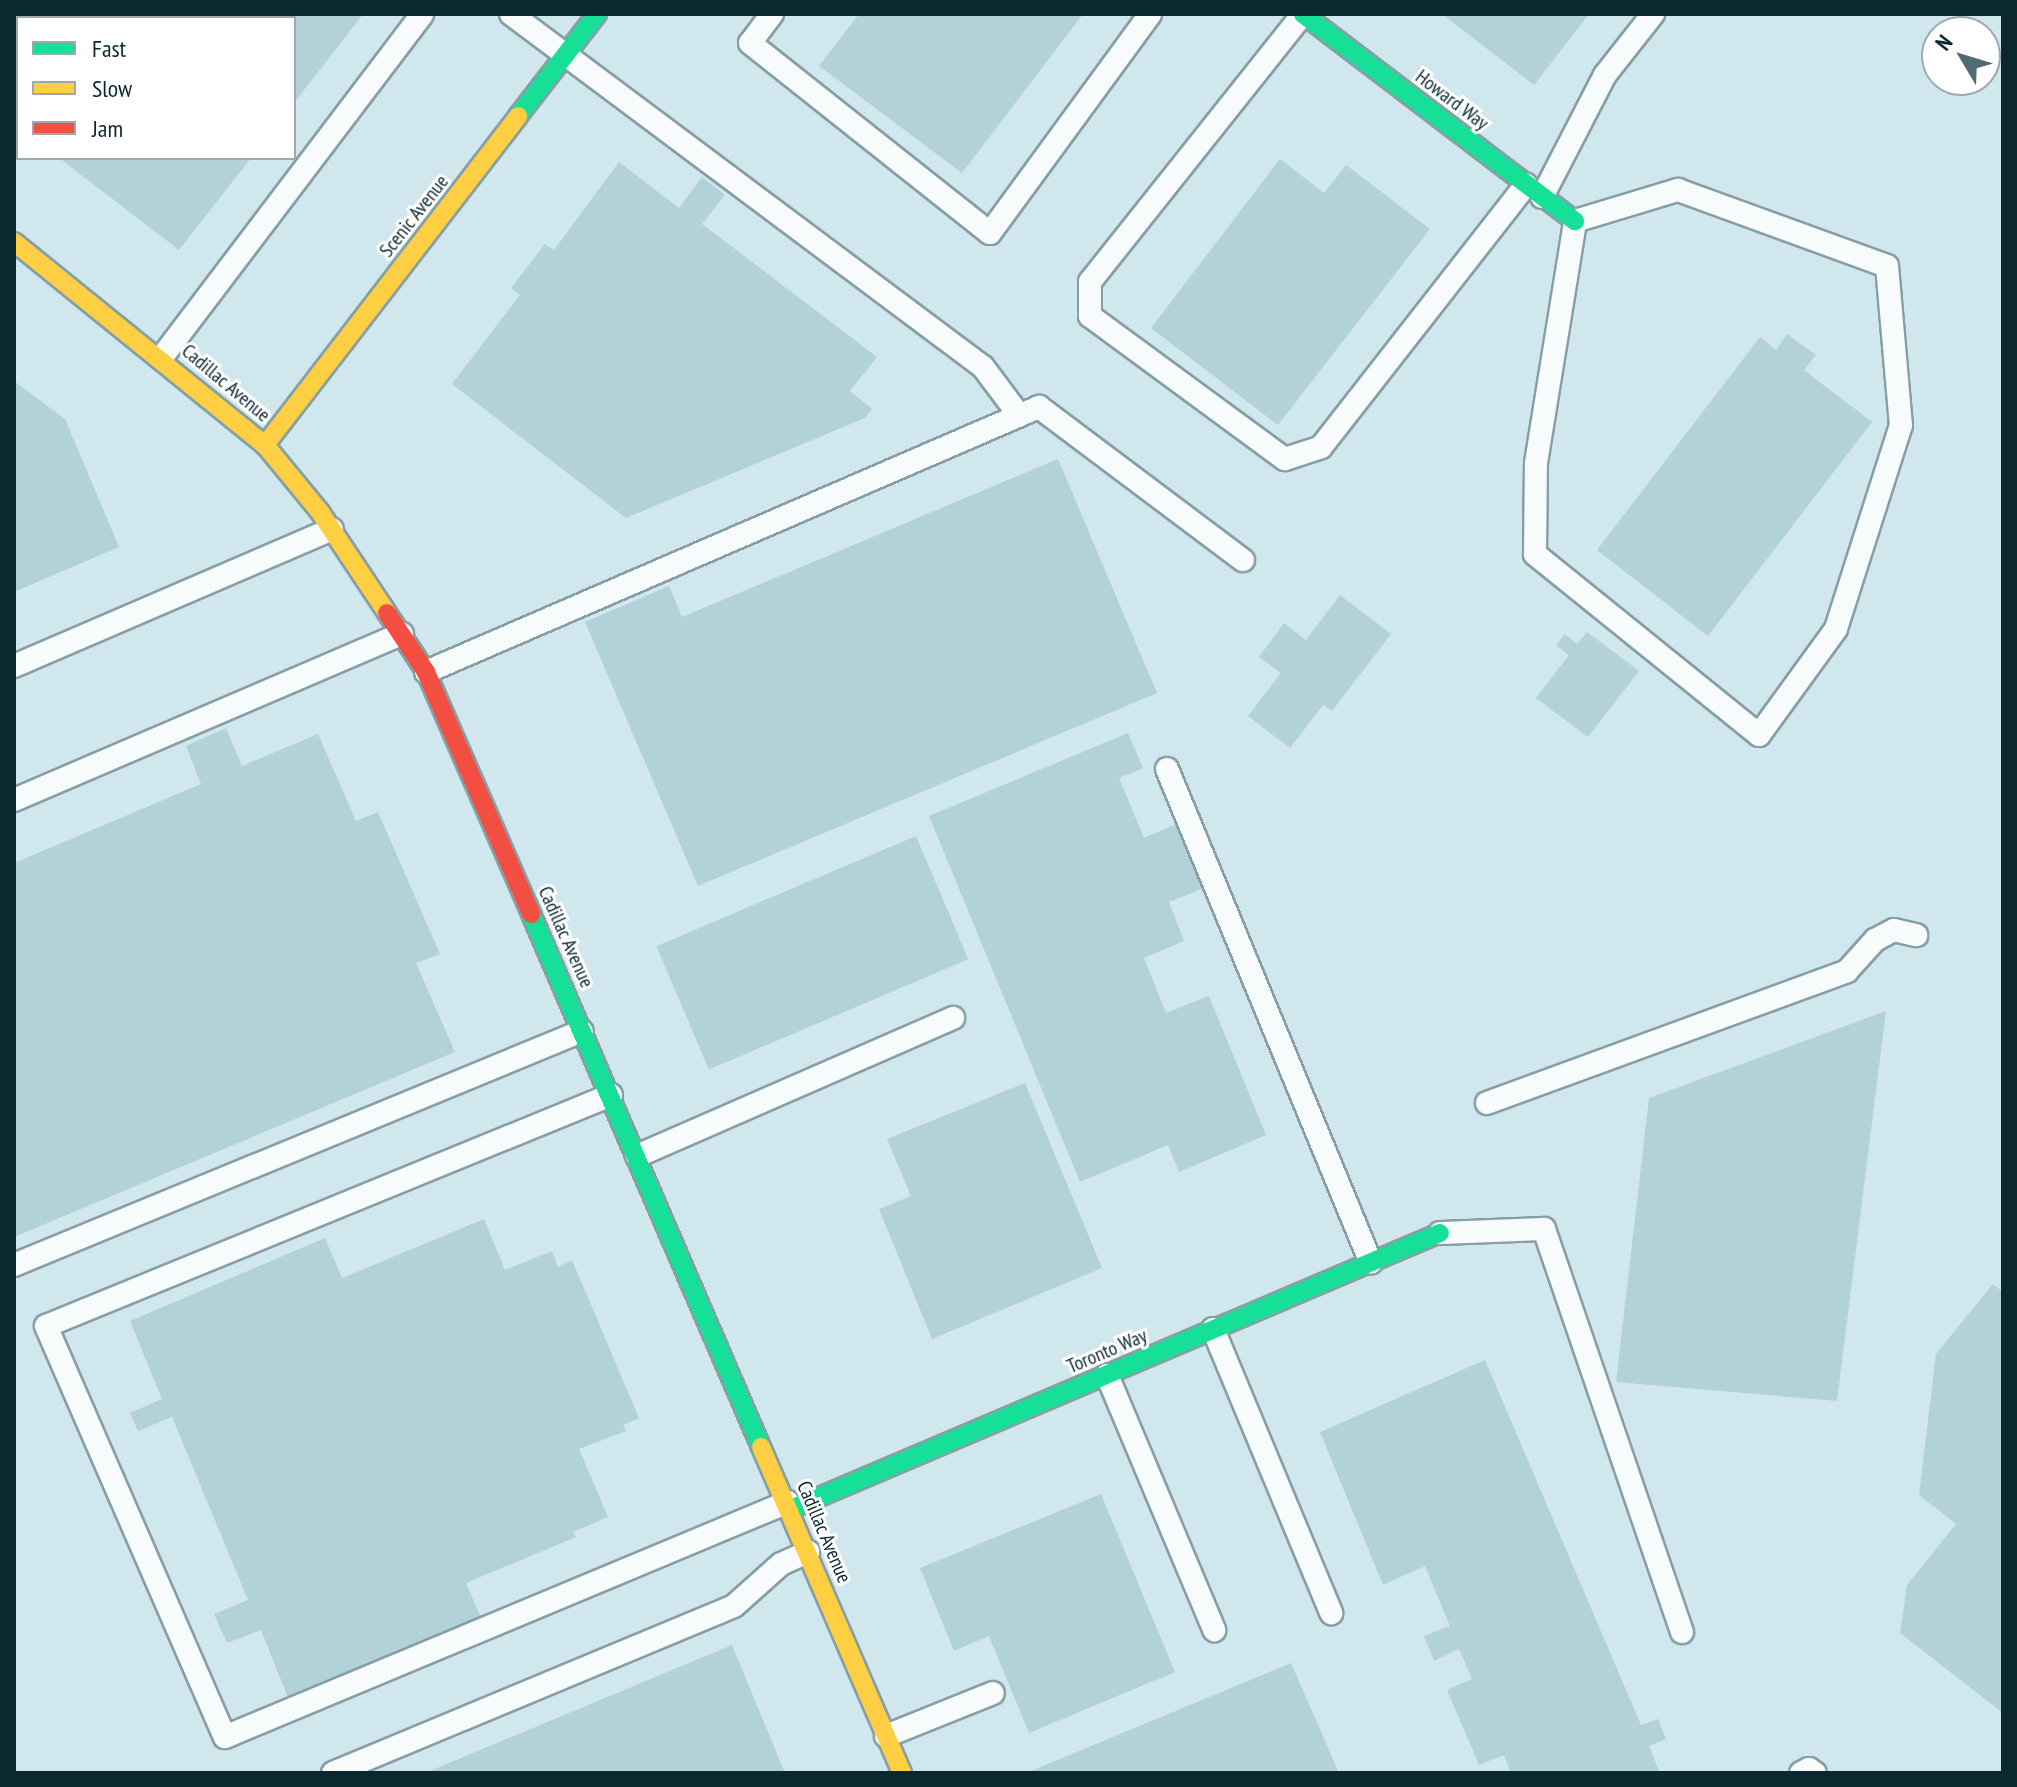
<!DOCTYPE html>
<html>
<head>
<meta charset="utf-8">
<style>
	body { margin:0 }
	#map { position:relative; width:2017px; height:1787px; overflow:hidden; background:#d0e7ed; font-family:"PT Sans Narrow",sans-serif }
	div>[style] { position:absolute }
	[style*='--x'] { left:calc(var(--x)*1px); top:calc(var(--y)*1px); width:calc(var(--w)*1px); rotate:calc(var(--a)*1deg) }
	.building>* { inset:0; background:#b3d1d9; transform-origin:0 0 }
	.roads { filter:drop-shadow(2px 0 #869ea5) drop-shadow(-2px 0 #869ea5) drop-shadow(0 2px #869ea5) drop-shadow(0 -2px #869ea5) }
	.lane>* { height:22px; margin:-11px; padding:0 11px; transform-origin:11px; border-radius:11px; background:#f8fbfc }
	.fast>* { height:18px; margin:-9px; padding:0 9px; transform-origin:9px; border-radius:9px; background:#16e098 }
	.slow>* { height:18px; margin:-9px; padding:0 9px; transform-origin:9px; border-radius:9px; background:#ffcf43 }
	.jam>* { height:18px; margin:-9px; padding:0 9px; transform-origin:9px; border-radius:9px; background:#f24e42 }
	span { translate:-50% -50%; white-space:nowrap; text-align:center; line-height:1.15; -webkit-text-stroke:6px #fff; paint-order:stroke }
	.street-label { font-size:20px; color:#0b2830 }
	.frame { position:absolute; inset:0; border:16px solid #0b2830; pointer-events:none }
	.legend { position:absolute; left:16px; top:16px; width:280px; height:144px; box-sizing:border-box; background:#fff; border:2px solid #9da9ac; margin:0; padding:10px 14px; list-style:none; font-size:24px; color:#0b2830 }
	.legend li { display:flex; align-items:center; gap:16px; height:40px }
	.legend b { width:40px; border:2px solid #9da9ac }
	.north { position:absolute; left:1921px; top:16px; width:80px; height:80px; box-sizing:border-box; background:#fff; border:2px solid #9da9ac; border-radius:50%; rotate:308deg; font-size:22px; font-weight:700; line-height:32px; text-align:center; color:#0b2830 }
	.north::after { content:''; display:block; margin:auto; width:28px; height:36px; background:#506b72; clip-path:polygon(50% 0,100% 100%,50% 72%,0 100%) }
</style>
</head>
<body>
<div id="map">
	<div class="building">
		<div style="clip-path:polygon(14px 14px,25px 14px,14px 28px)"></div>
		<div style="clip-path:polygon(140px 14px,363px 14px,294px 103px,294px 18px,137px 18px)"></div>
		<div style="clip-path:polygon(859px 14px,1083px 14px,962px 173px,819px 66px)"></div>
		<div style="clip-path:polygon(1442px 14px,1589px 14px,1534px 85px)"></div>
		<div style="clip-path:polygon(59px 158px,251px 158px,179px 250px)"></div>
		<div style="clip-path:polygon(1280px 159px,1324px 193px,1346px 165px,1430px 229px,1278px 425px,1151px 328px)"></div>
		<div style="clip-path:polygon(619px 162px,679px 208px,702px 177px,725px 195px,702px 224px,877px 357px,850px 391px,872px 409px,865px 418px,626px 518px,452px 384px,520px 295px,511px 288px,545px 244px,554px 250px)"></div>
		<div style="clip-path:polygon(1787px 334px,1816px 355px,1804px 370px,1872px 422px,1708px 636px,1597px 550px,1760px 337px,1776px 350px)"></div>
		<div style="clip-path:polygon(14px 381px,65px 419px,119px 547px,14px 592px)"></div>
		<div style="clip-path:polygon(1058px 459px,1157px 693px,698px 886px,585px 622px,669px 586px,682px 617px)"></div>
		<div style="clip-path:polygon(1340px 595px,1391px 634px,1332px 711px,1323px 705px,1290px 748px,1248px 716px,1281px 673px,1259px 657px,1284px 623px,1306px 640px)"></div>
		<div style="clip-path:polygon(1587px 632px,1639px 671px,1588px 737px,1536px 698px,1569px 655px,1556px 645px,1565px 634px,1577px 644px)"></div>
		<div style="clip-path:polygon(226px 728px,242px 766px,318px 734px,356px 821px,378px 812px,440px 954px,416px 963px,455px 1052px,14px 1237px,14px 863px,201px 784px,186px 746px)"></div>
		<div style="clip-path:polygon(1128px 733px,1143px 768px,1119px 778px,1144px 838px,1181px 822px,1207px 887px,1169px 902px,1184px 941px,1144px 958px,1166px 1013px,1209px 996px,1266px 1135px,1179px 1172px,1168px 1145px,1080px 1182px,929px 816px)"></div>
		<div style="left:916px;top:836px;width:134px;height:282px;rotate:67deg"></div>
		<div style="clip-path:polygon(1886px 1011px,1837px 1401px,1616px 1382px,1649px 1098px)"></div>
		<div style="clip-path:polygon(1025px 1083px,1102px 1268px,932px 1339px,879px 1209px,911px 1196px,887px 1139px)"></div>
		<div style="clip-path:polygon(484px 1219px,505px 1270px,552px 1251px,558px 1267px,572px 1260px,639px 1418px,623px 1425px,626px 1431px,579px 1449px,608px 1517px,573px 1532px,576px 1537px,466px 1583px,482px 1620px,289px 1700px,261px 1630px,227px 1643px,214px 1614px,248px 1600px,172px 1417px,138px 1431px,130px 1413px,162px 1399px,130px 1321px,325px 1238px,342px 1278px)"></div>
		<div style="clip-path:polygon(1993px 1284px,2003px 1292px,2003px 1713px,1900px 1633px,1907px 1585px,1956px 1524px,1919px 1495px,1936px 1354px)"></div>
		<div style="clip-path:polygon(1485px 1360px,1641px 1725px,1658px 1719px,1666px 1739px,1649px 1746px,1660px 1773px,1511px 1773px,1504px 1755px,1479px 1765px,1447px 1690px,1472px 1679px,1459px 1649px,1434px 1661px,1424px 1636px,1450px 1626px,1425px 1566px,1383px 1585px,1320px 1432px)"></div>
		<div style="clip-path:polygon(1101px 1494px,1175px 1672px,1029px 1733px,989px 1636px,954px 1651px,920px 1568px)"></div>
		<div style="clip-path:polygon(732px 1645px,785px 1773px,425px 1773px)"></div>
		<div style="clip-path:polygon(1291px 1663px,1339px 1773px,1026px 1773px)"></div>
	</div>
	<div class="roads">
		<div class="lane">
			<div style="--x:511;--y:14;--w:589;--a:36.79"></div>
			<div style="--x:983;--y:367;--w:60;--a:53.1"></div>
			<div style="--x:772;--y:14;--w:36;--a:127"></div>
			<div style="--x:750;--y:43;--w:306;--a:38.4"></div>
			<div style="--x:990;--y:233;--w:271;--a:-53.8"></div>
			<div style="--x:1303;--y:14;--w:342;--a:128.5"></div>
			<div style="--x:1090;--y:282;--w:34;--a:90"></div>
			<div style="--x:1090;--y:316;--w:242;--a:36.3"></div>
			<div style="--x:1285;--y:459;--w:38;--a:-18"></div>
			<div style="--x:1321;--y:447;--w:333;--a:-52"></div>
			<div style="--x:105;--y:18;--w:5;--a:-53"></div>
			<div style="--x:14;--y:140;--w:6;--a:-51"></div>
			<div style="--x:1678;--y:190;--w:222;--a:20"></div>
			<div style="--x:1887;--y:266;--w:160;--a:85"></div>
			<div style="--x:1901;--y:425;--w:214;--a:107.7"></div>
			<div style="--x:1836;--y:629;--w:131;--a:126"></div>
			<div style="--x:1759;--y:735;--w:288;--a:-141.1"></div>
			<div style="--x:1535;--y:554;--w:91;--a:-89.4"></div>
			<div style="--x:1536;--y:463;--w:245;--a:-80.8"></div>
			<div style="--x:1575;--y:221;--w:108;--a:-16.8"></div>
			<div style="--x:1542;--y:197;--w:137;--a:-62.7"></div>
			<div style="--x:1605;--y:75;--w:78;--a:-51.8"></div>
			<div style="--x:162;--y:357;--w:430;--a:-52.8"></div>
			<div style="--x:14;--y:666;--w:346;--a:-23.3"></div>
			<div style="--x:426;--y:672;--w:668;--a:-23.38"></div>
			<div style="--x:1039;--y:407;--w:255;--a:36.9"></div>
			<div style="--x:1167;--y:769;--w:534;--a:67.56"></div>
			<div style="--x:14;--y:800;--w:422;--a:-23.2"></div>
			<div style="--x:611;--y:1095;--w:610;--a:157.76"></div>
			<div style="--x:46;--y:1326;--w:448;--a:66.5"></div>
			<div style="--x:225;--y:1737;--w:610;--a:-22.66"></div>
			<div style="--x:1487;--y:1103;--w:383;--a:-20.1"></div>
			<div style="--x:1847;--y:971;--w:42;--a:-47.9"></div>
			<div style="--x:1875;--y:940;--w:21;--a:-28"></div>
			<div style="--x:1894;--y:930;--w:23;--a:13"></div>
			<div style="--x:637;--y:1156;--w:345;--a:-23.6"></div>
			<div style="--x:1440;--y:1233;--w:104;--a:-2.2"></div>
			<div style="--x:1544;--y:1229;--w:426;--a:71.1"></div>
			<div style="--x:14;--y:1265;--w:614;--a:-22.39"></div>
			<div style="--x:1213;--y:1329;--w:308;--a:67.4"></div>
			<div style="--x:1107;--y:1375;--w:277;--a:67.2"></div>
			<div style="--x:886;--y:1736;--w:115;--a:-21.9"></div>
			<div style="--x:333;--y:1773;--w:434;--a:-22.6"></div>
			<div style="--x:734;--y:1606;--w:63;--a:-41.8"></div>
			<div style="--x:781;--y:1564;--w:30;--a:-24"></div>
			<div style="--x:1801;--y:1773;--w:9;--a:-27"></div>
			<div style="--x:1809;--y:1769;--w:7;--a:34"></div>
		</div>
		<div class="fast">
			<div style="--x:1303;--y:14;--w:342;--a:37.3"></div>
			<div style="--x:518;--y:116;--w:129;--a:-52.2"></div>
			<div style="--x:531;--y:914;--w:581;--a:66.66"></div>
			<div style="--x:791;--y:1509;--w:705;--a:-23.04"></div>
		</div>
		<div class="slow">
			<div style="--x:14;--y:242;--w:323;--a:39"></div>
			<div style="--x:265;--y:445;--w:87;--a:50.6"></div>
			<div style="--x:320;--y:512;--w:121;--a:56.4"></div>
			<div style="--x:265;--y:445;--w:415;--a:-52.4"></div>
			<div style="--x:761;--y:1447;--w:355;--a:66.6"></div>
		</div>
		<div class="jam">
			<div style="--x:387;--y:613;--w:71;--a:56.5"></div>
			<div style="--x:426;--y:672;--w:264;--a:66.5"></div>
		</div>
	</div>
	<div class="street-label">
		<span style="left:1452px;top:100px;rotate:37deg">Howard Way</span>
		<span style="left:414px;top:216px;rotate:-52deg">Scenic Avenue</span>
		<span style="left:226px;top:383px;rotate:40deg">Cadillac Avenue</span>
		<span style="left:566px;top:937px;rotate:66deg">Cadillac Avenue</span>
		<span style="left:1107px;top:1351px;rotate:-23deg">Toronto Way</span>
		<span style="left:824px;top:1532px;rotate:67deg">Cadillac Avenue</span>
	</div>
	<div class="frame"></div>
	<ul class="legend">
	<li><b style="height:10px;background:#16e098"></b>Fast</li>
	<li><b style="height:10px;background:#ffcf43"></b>Slow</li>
	<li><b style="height:10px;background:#f24e42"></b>Jam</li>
	</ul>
	<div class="north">N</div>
</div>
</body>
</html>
